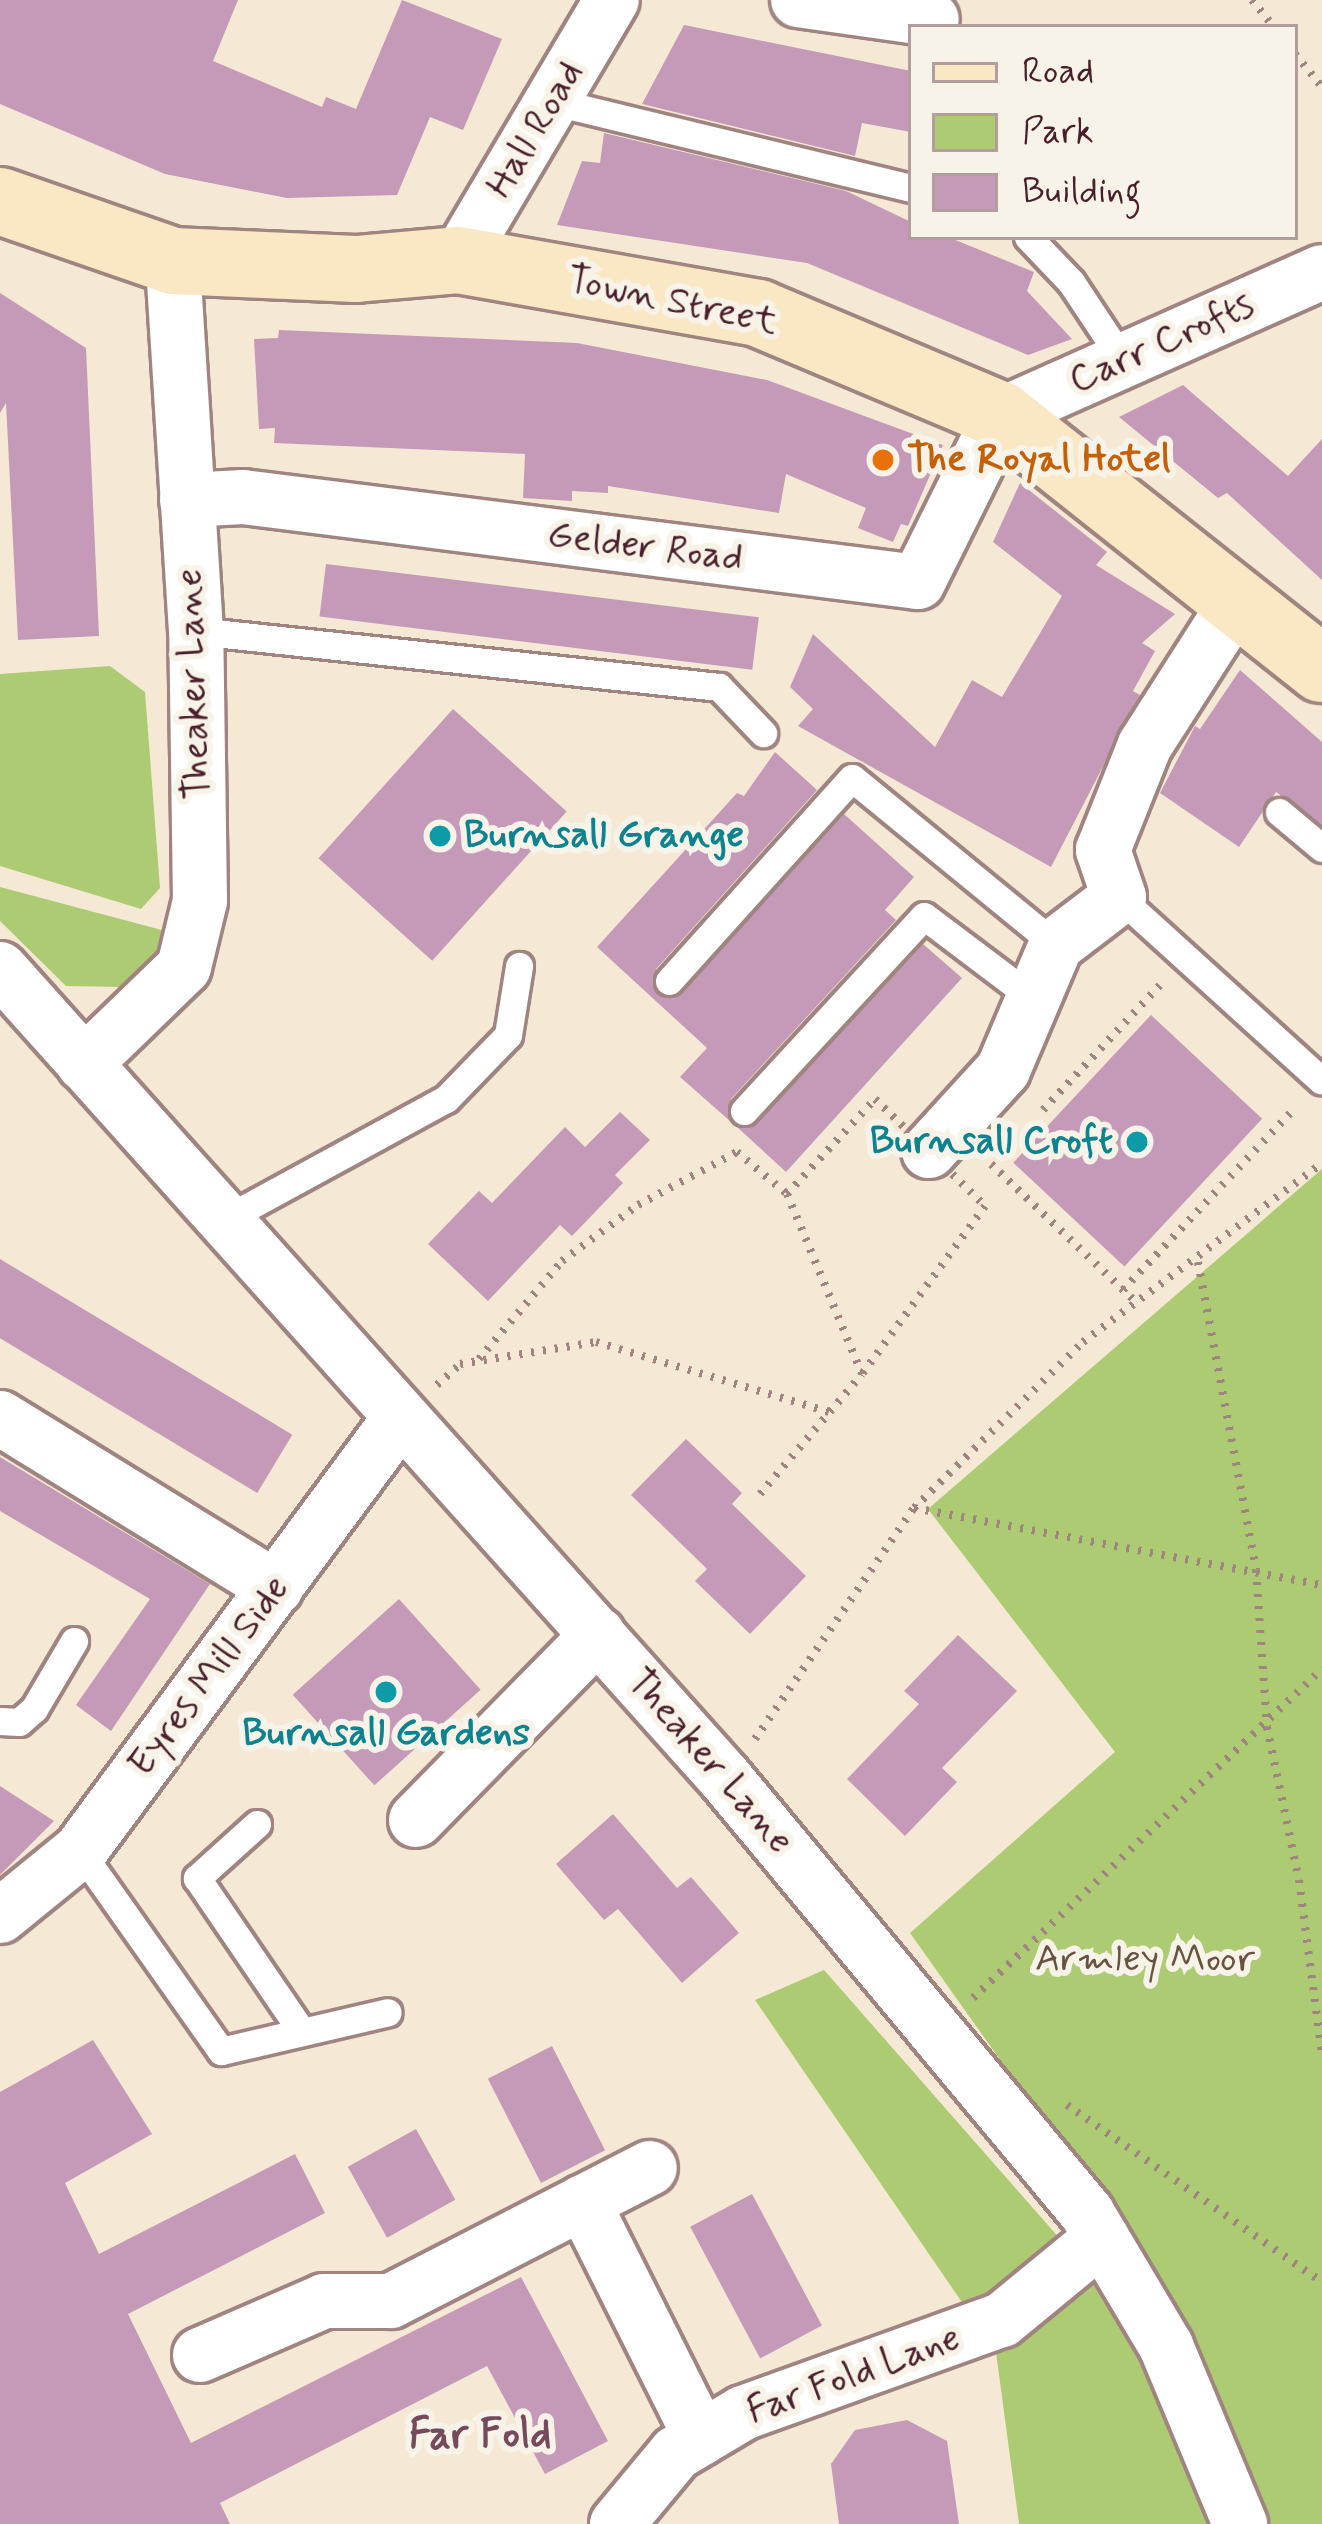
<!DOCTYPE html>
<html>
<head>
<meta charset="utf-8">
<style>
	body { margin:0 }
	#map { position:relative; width:1322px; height:2524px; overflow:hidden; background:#f5e9d5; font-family:Mynerve,sans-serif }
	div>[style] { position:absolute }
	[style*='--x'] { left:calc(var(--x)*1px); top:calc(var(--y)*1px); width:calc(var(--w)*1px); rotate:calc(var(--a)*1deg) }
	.green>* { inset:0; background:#accb72 }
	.building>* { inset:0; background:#c49ab8; transform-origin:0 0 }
	.path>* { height:8px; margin-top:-4px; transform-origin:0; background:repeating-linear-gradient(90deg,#a08480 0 3px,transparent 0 12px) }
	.roads { filter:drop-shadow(3px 0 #a08480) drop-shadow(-3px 0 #a08480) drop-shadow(0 3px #a08480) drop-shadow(0 -3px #a08480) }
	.lane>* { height:27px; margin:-13.5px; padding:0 13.5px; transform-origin:13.5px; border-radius:13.5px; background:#fff }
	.street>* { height:54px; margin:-27px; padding:0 27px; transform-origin:27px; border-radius:27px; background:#fff }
	.secondary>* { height:66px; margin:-33px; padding:0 33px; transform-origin:33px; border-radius:33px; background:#fae7c3 }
	.dots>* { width:33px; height:33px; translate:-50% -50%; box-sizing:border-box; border:6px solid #f7f3e8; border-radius:50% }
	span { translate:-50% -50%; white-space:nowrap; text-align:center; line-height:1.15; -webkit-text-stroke:12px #f7f3e8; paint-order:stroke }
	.street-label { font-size:39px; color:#4a1f2b }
	.food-label { font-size:39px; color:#c56008; font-weight:700 }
	.left { translate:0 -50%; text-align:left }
	.culture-label { font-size:39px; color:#0d838f; font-weight:700 }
	.right { translate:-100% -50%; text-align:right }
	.park-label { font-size:39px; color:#675340 }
	.neighbourhood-label { font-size:42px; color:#754a5c; font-weight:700 }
	.legend { position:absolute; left:908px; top:24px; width:390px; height:216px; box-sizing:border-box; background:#f7f3e8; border:3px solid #b29e9c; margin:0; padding:15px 21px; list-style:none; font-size:36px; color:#4a1f2b }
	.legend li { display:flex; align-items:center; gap:24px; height:60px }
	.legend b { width:60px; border:3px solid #b29e9c }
</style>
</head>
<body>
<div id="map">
	<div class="green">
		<div style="clip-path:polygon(110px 666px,145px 692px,160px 888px,141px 909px,0 866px,0 674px)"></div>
		<div style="clip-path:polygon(0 887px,173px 933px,163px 953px,122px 987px,66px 986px,0 921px)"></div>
		<div style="clip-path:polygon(1322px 1169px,1322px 2524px,1270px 2524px,1192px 2330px,910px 1933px,1115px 1752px,928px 1509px)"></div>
		<div style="clip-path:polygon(824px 1970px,1069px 2249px,1135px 2344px,1221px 2524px,1019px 2524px,996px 2352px,755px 2000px)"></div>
	</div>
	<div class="building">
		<div style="clip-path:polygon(0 0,238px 0,213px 61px,322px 107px,326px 97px,356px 109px,402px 0,502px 39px,463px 130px,430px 117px,397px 195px,287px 198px,165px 174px,0 104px)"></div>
		<div style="clip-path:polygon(684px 25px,911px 71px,911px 132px,862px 123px,855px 156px,642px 104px)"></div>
		<div style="clip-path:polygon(604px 133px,846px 191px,911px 222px,911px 237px,948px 237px,1034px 272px,1027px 291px,1072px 339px,1028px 355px,807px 263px,557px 225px,582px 161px,600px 163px)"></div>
		<div style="clip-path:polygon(0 293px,86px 348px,99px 636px,18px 640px,6px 403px,0 413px)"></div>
		<div style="clip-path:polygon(279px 330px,577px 343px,767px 380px,943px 445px,908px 526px,901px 524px,893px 542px,858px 528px,866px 508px,786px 474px,779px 513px,608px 486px,608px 493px,572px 491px,572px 501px,523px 498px,525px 454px,274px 443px,275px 428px,259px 429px,254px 339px,278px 338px)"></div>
		<div style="clip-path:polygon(1183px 385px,1288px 476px,1322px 439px,1322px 580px,1227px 493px,1218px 498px,1119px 417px)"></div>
		<div style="clip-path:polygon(1020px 483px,1107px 552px,1096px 565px,1175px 614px,1142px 643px,1155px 651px,1133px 691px,1140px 695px,1051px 867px,798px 726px,813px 709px,790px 687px,813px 634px,935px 747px,972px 680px,1002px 697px,1062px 596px,993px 542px)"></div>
		<div style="left:326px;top:564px;width:436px;height:53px;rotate:7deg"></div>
		<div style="clip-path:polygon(1240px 670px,1322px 742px,1322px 825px,1276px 792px,1239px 847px,1160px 793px,1195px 726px,1200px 729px)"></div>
		<div style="left:453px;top:709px;width:153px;height:201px;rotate:42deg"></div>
		<div style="clip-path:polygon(775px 752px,817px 790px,656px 969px,656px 993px,682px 993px,844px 814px,914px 877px,885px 910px,896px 920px,731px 1099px,730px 1121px,680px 1077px,707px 1048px,597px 947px,737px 793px,744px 796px)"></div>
		<div style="clip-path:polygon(923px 944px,962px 978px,786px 1172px,736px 1126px,757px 1123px)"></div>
		<div style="left:1151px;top:1015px;width:152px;height:202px;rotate:43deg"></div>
		<div style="clip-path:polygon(620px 1112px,650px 1140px,615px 1175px,623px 1183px,572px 1236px,560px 1225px,488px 1301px,428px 1244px,479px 1191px,492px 1203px,565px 1127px,585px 1147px)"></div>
		<div style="left:0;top:1259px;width:341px;height:68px;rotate:31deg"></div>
		<div style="clip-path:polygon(686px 1439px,742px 1493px,732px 1504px,806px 1576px,750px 1634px,695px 1581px,707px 1569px,631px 1495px)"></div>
		<div style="clip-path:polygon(0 1457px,210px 1584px,111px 1731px,76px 1705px,150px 1599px,0 1511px)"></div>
		<div style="left:399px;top:1599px;width:122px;height:143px;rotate:48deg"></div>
		<div style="clip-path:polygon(958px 1635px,1017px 1691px,942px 1768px,957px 1782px,905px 1836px,847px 1779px,919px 1704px,904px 1691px)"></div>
		<div style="clip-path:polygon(0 1786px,54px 1821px,0 1875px)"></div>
		<div style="clip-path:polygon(613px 1814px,677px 1888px,691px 1877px,739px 1933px,682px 1983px,618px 1909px,604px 1920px,556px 1864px)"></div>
		<div style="clip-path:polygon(93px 2040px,152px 2134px,65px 2183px,99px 2254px,295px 2154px,325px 2213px,128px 2314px,191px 2443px,521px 2277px,608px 2441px,545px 2474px,487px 2366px,220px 2503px,230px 2524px,0 2524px,0 2092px)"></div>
		<div style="left:552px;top:2046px;width:117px;height:72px;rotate:63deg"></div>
		<div style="left:416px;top:2129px;width:81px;height:78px;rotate:61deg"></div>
		<div style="left:752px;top:2194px;width:149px;height:70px;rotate:62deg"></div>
		<div style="clip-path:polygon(907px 2420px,947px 2441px,959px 2524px,839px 2524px,831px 2464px,855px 2430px)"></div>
	</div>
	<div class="path">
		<div style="--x:1252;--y:0;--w:35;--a:51"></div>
		<div style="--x:1295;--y:54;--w:43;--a:50.7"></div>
		<div style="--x:875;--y:1099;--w:153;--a:44.2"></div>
		<div style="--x:985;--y:1206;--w:208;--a:126.2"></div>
		<div style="--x:862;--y:1374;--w:195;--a:-112.6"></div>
		<div style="--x:787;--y:1194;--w:129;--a:-47.2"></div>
		<div style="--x:1043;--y:1110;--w:171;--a:-46.9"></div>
		<div style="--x:991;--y:1164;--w:204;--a:43.6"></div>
		<div style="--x:1198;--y:1262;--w:313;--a:79.3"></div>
		<div style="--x:1256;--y:1570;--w:157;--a:86"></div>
		<div style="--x:1267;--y:1727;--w:156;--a:78.2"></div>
		<div style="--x:1299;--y:1880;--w:177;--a:82.5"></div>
		<div style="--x:1123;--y:1290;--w:250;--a:-46.6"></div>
		<div style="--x:479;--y:1359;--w:128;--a:-49.7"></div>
		<div style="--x:562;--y:1261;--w:94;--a:-36.4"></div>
		<div style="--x:638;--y:1205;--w:112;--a:-28.2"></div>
		<div style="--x:737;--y:1152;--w:65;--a:40"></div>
		<div style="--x:437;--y:1385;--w:31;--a:-42"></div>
		<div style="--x:460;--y:1364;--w:138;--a:-9.2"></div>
		<div style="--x:596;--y:1342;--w:243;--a:16.7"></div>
		<div style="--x:760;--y:1494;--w:157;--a:-49.6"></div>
		<div style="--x:914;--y:1508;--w:415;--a:10.7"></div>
		<div style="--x:755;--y:1739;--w:280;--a:-55.5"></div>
		<div style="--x:914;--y:1508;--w:237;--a:-44.5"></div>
		<div style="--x:1083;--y:1342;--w:299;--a:-36.8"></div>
		<div style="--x:973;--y:1998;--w:480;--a:-43.3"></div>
		<div style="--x:1067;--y:2105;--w:310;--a:34.8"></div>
	</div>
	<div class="roads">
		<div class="lane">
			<div style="--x:555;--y:102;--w:366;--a:13.6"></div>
			<div style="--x:1028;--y:237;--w:62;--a:46.3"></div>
			<div style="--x:1071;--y:282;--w:96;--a:56.5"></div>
			<div style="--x:196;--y:631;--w:526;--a:6.11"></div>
			<div style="--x:719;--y:687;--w:64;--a:46.3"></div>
			<div style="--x:1279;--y:812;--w:56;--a:39.9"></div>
			<div style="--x:1119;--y:897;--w:273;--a:42.2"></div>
			<div style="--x:669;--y:981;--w:273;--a:-48"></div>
			<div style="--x:852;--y:778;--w:264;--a:39.3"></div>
			<div style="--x:744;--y:1111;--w:265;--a:-47.3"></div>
			<div style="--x:924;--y:916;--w:136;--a:37"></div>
			<div style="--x:222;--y:1221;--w:255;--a:-28.6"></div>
			<div style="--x:446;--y:1099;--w:89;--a:-45.9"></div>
			<div style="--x:508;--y:1035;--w:70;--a:-80.9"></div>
			<div style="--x:0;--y:1721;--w:19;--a:3"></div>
			<div style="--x:19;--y:1722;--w:20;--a:-41"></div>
			<div style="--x:34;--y:1709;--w:79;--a:-59.5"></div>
			<div style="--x:257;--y:1824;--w:81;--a:138"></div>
			<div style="--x:197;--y:1878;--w:186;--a:55.7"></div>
			<div style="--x:80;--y:1851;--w:245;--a:54.8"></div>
			<div style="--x:221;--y:2051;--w:171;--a:-13.1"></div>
		</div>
		<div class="street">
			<div style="--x:798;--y:0;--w:135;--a:8.1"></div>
			<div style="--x:458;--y:260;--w:302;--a:-59.4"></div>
			<div style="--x:187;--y:500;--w:56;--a:-3.1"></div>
			<div style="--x:243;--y:497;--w:680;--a:7.18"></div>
			<div style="--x:918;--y:582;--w:186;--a:-63.6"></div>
			<div style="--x:1001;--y:415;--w:351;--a:-24"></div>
			<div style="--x:0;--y:969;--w:1086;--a:48.13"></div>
			<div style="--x:725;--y:1778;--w:566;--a:50.23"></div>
			<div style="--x:1087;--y:2213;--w:155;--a:59.3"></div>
			<div style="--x:1166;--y:2346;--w:193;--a:67.4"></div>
			<div style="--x:84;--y:1064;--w:139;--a:-44.1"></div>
			<div style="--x:184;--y:967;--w:68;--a:-76.4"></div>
			<div style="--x:200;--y:901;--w:270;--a:-90.8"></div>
			<div style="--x:196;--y:631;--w:371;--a:-93.6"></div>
			<div style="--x:929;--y:1151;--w:110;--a:-47.6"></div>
			<div style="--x:1003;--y:1070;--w:136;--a:-67"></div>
			<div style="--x:1056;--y:945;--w:79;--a:-37.3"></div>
			<div style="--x:1119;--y:897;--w:50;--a:-108.8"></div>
			<div style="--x:1103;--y:850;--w:113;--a:-68.2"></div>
			<div style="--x:1145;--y:745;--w:171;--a:-57.4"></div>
			<div style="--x:0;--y:1418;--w:324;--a:31.6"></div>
			<div style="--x:416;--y:1820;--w:260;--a:-45.5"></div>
			<div style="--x:0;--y:1916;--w:103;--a:-39.1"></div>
			<div style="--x:80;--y:1851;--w:538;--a:-53.53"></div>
			<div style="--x:583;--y:2202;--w:264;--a:63.4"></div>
			<div style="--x:200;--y:2355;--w:135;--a:-23.5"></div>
			<div style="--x:324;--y:2301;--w:67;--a:0"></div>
			<div style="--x:391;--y:2301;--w:291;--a:-27.2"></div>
			<div style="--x:617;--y:2524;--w:92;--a:-50.3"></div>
			<div style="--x:676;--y:2453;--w:78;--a:-30.8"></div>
			<div style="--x:743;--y:2413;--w:275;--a:-19.8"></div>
			<div style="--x:1002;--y:2320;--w:129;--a:-39.4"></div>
		</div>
		<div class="secondary">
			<div style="--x:0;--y:201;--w:183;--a:19.1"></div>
			<div style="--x:173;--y:261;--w:183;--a:2.5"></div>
			<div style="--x:356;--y:269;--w:102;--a:-5"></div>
			<div style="--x:458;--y:260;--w:305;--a:10"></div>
			<div style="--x:758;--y:313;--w:264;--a:22.8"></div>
			<div style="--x:1001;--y:415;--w:409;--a:38.4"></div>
		</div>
	</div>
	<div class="dots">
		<div style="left:883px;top:460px;background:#e8710a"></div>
		<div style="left:440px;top:836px;background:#0f9aa8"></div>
		<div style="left:1137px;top:1142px;background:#0f9aa8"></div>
		<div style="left:386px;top:1692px;background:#0f9aa8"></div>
	</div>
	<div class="street-label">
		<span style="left:536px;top:130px;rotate:-59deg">Hall Road</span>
		<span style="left:672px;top:302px;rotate:12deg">Town Street</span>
		<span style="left:1162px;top:344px;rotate:-24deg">Carr Crofts</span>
		<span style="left:645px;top:548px;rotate:7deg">Gelder Road</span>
		<span style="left:195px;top:684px;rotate:-92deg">Theaker Lane</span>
		<span style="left:210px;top:1677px;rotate:-53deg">Eyres Mill Side</span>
		<span style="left:709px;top:1762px;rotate:49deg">Theaker Lane</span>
		<span style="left:854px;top:2376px;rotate:-20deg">Far Fold Lane</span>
	</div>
	<div class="food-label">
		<span class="left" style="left:907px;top:460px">The Royal Hotel</span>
	</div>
	<div class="culture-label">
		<span class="left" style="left:464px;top:836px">Burnsall Grange</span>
		<span class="right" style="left:1113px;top:1142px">Burnsall Croft</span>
		<span style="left:386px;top:1734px">Burnsall Gardens</span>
	</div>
	<div class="park-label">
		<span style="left:1145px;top:1960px">Armley Moor</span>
	</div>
	<div class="neighbourhood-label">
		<span style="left:480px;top:2436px">Far Fold</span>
	</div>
	<ul class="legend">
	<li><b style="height:15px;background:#fae7c3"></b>Road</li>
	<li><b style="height:33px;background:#accb72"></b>Park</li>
	<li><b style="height:33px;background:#c49ab8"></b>Building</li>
	</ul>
</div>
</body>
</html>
